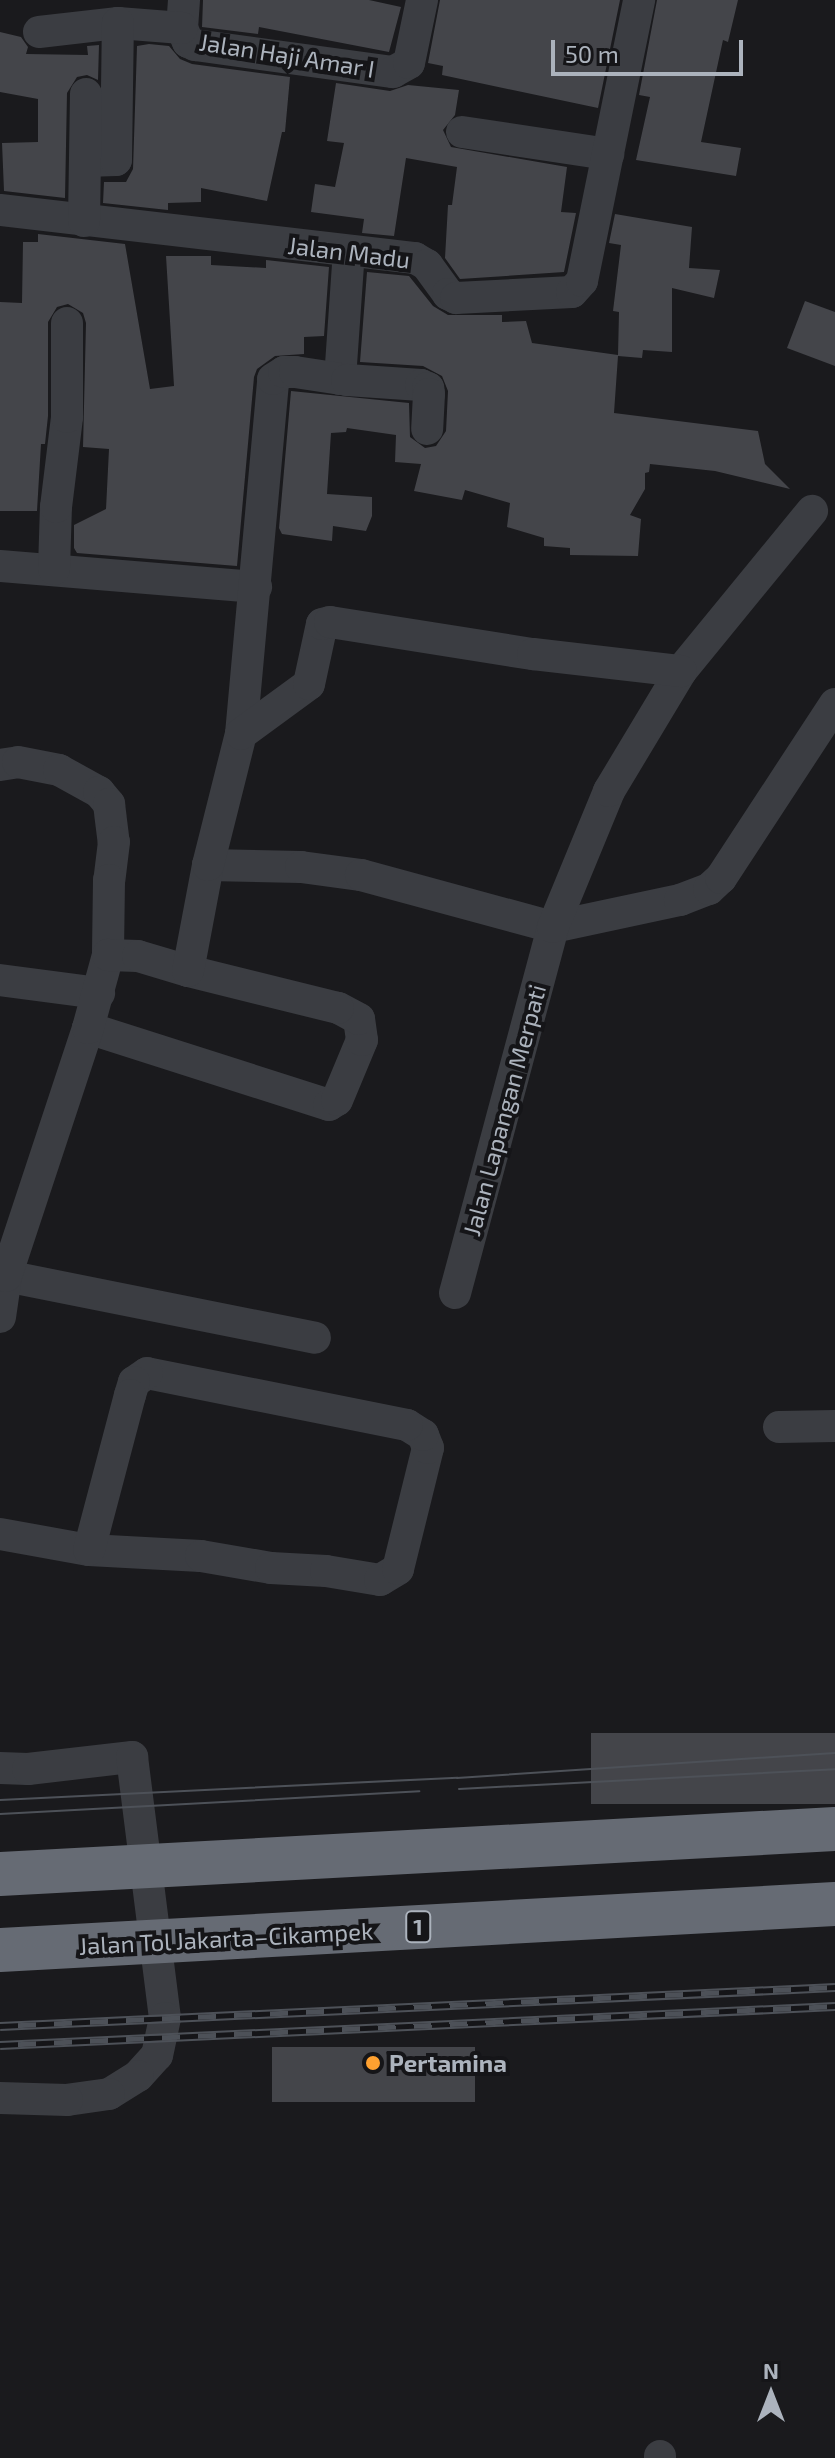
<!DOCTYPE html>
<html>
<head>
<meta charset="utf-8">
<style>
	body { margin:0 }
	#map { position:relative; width:835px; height:2458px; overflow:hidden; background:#1a1a1d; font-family:"Exo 2",sans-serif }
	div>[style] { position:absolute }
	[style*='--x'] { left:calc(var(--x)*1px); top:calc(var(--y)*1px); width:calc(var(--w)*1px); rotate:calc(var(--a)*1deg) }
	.building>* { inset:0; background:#44454a; transform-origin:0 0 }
	.minor>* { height:32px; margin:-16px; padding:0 16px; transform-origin:16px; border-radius:16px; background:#3b3d42 }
	.highway>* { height:44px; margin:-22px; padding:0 22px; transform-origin:22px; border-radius:22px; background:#666b74 }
	.tram>* { height:2px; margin:-1px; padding:0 1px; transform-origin:1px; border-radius:1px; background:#4d5158 }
	.rail>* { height:9px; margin-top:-4.5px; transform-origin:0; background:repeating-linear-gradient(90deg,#151518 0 18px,#4d5158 0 36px); box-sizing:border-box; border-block:2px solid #4d5158 }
	.dots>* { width:22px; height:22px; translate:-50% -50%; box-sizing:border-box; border:4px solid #151518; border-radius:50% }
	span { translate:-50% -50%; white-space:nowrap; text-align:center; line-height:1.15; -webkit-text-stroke:8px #151518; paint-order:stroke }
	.shield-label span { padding:2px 6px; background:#151518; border:2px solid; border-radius:6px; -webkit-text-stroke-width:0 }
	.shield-label { font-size:22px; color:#acb3bd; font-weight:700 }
	.street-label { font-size:24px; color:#acb3bd }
	.poi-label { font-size:24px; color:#acb3bd; font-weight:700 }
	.left { translate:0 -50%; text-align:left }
	.north { position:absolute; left:731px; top:2354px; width:80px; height:80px; -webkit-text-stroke:6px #151518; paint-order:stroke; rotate:0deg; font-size:22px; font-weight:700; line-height:32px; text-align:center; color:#acb3bd }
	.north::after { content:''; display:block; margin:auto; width:28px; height:36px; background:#acb3bd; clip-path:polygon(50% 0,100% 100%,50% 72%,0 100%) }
	.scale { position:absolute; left:551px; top:40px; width:192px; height:36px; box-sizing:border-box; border:4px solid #acb3bd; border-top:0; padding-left:10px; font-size:24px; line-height:28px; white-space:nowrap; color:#acb3bd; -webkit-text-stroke:6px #151518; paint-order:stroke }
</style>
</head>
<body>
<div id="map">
	<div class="building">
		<div style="clip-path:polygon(203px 0,369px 0,401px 7px,389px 52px,259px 27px,258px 34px,202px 27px)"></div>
		<div style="clip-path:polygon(440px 0,620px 0,598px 108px,442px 75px,443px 66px,428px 63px)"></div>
		<div style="clip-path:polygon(657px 0,738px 0,728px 42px,723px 40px,701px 142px,741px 148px,736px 176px,636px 160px,650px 97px,639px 95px)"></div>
		<div style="clip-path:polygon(0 32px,21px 37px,28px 47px,26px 54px,88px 55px,87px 46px,99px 45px,98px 80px,87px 75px,77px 77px,67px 93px,65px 198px,4px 191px,2px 143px,38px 142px,38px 99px,0 92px)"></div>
		<div style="clip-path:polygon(149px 44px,169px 46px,180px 59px,192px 64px,290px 77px,285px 132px,282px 132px,267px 201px,201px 188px,201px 202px,168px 203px,168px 210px,103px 203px,104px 182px,126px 182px,133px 169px,137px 46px)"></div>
		<div style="clip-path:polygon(336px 83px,390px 91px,408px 85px,459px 90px,455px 115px,443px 130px,451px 147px,567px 167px,561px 212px,576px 213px,564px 272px,460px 279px,445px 258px,448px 205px,452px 205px,457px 167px,406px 158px,394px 236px,362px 233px,364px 219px,311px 212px,315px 184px,335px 187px,344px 143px,327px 141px)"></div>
		<div style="clip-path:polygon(615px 214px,692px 227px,689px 268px,720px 270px,714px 298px,672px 288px,672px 352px,643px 350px,642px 358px,618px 356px,614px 413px,758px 431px,765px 464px,790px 489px,715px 471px,650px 464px,649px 472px,645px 473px,645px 489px,630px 515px,641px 519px,638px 556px,570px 555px,570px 548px,544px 546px,544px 538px,507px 527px,510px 503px,465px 490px,462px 500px,414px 491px,421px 464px,395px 462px,396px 435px,347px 428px,346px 432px,331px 433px,327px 494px,372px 497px,372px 516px,366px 531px,333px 526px,332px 541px,282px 534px,279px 528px,291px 391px,409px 403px,410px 437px,425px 448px,436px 446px,446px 431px,448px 391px,442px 376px,423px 366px,360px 362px,367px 272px,409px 276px,433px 306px,448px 315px,502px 315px,502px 322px,526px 321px,532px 343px,618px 355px,619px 312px,613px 311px,621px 245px,609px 243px)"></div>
		<div style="clip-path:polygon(38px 234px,125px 244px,150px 389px,174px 386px,166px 256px,211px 256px,211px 265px,266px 268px,266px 260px,329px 267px,324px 336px,304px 337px,304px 354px,275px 356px,257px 369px,254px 377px,237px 566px,77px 553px,74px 548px,74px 525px,106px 509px,109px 449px,83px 447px,86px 323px,83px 313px,68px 304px,57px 307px,48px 322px,48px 416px,45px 444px,41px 444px,37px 511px,0 511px,0 302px,22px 303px,23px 242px,38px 242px)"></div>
		<div style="clip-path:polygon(805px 301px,835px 312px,835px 366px,787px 348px)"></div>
		<div style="left:835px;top:1733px;width:71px;height:244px;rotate:90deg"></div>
		<div style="left:272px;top:2047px;width:203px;height:55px"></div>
	</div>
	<div class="minor">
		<div style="--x:184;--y:0;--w:28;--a:94"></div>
		<div style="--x:182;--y:28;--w:15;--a:67"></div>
		<div style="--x:188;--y:42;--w:8;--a:23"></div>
		<div style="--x:195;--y:45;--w:200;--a:7.8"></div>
		<div style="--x:393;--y:72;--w:18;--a:-29"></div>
		<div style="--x:409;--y:63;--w:64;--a:-78.3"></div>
		<div style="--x:39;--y:32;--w:80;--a:-6.5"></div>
		<div style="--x:118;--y:23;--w:64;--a:4.5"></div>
		<div style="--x:462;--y:132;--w:148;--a:8.6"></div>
		<div style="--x:85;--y:161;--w:31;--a:-2"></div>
		<div style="--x:116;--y:160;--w:137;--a:-89.2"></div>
		<div style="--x:0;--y:210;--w:418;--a:6.6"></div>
		<div style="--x:415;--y:258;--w:14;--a:30"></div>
		<div style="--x:427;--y:265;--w:36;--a:54"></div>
		<div style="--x:448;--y:294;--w:9;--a:27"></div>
		<div style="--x:456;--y:298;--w:116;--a:-3"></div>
		<div style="--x:572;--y:292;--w:15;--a:-48"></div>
		<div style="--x:582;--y:281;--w:287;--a:-78.5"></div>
		<div style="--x:84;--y:221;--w:127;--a:-89.1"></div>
		<div style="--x:340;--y:379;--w:128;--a:-86"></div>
		<div style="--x:0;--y:566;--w:257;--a:4.7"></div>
		<div style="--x:54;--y:569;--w:62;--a:-88.2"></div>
		<div style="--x:56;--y:507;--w:91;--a:-83"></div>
		<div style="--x:67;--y:417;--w:94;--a:-90"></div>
		<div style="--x:241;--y:734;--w:356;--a:-84.8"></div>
		<div style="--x:273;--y:379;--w:13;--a:-32"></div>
		<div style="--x:284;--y:372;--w:11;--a:0"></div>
		<div style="--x:295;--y:372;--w:53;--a:8.7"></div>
		<div style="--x:347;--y:380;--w:74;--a:3.9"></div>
		<div style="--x:421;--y:385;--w:8;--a:23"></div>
		<div style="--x:428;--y:388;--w:6;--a:81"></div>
		<div style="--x:429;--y:394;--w:35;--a:93"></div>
		<div style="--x:0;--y:765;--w:18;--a:-9"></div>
		<div style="--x:18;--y:762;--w:42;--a:11"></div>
		<div style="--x:59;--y:770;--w:46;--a:28.8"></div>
		<div style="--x:99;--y:792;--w:16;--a:50"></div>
		<div style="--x:109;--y:804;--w:38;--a:83"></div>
		<div style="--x:114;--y:842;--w:38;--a:97"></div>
		<div style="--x:109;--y:880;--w:75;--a:90.8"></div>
		<div style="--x:208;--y:865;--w:93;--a:1.2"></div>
		<div style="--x:301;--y:867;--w:61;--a:7.6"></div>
		<div style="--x:361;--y:875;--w:199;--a:15.2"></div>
		<div style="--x:553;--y:927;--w:130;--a:-12"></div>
		<div style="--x:680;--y:900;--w:31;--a:-21"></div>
		<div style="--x:709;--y:889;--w:16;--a:-43"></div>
		<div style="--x:721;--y:878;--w:208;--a:-56.8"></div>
		<div style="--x:0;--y:980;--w:100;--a:7.5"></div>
		<div style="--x:88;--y:1028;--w:253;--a:17.7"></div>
		<div style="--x:329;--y:1105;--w:9;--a:-32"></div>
		<div style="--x:337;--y:1100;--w:65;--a:-67.4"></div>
		<div style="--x:362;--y:1040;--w:21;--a:-98"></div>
		<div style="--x:359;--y:1019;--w:24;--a:-152"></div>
		<div style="--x:338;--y:1008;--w:154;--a:-166.1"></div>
		<div style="--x:6;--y:1276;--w:315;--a:11.3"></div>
		<div style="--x:455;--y:1293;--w:379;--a:-75"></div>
		<div style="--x:553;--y:927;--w:147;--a:-67.6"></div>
		<div style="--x:609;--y:791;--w:140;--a:-59"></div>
		<div style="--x:681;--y:671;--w:207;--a:-50.7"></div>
		<div style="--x:0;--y:1317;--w:41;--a:-81.7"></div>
		<div style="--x:6;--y:1276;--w:261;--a:-71.7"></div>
		<div style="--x:88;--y:1028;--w:76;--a:-74.7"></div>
		<div style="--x:108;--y:955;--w:30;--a:2"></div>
		<div style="--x:138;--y:956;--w:52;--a:16.7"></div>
		<div style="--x:188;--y:971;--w:108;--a:-79.3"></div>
		<div style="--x:208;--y:865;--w:135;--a:-75.9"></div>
		<div style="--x:241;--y:734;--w:84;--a:-36.3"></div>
		<div style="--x:309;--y:684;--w:61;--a:-77.8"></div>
		<div style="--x:322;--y:624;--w:8;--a:-14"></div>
		<div style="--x:330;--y:622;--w:206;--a:9"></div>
		<div style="--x:533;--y:654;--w:149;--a:6.6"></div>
		<div style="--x:779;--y:1427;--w:56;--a:-1"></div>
		<div style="--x:0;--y:1534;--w:90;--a:10.2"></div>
		<div style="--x:89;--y:1550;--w:112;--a:3.1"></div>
		<div style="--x:201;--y:1556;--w:71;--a:9.7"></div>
		<div style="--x:271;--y:1568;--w:55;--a:3.1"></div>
		<div style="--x:326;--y:1571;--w:55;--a:9.5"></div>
		<div style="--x:380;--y:1580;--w:21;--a:-31"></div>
		<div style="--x:398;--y:1569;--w:125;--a:-76.1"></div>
		<div style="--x:428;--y:1448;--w:14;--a:-111"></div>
		<div style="--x:423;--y:1435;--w:19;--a:-148"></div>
		<div style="--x:407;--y:1425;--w:265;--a:-168.7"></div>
		<div style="--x:147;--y:1373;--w:16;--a:145"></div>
		<div style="--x:134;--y:1382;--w:14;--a:107"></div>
		<div style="--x:130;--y:1395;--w:160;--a:104.8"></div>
		<div style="--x:0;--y:1768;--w:28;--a:2"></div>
		<div style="--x:28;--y:1769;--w:105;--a:-6.6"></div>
		<div style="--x:132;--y:1757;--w:263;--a:82.8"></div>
		<div style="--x:165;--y:2018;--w:38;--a:102"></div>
		<div style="--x:157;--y:2055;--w:28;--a:132"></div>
		<div style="--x:138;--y:2076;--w:34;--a:148"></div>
		<div style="--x:109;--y:2094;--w:42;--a:171.9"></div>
		<div style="--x:67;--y:2100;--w:67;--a:-178.3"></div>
		<div style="--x:660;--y:2458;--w:2;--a:-90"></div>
	</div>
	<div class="highway">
		<div style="--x:0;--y:1874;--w:836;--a:-3.08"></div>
		<div style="--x:0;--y:1950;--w:836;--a:-3.15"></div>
	</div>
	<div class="tram">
		<div style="--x:459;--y:1789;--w:377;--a:-3"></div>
		<div style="--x:0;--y:1800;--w:458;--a:-2.8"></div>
		<div style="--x:457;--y:1778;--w:379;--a:-3.8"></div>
		<div style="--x:0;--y:1814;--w:420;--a:-3.1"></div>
	</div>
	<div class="rail">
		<div style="--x:0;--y:2026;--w:836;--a:-2.67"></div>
		<div style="--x:0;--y:2045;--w:836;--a:-2.67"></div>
	</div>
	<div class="dots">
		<div style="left:373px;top:2063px;background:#ffa130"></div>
	</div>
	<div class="shield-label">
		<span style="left:418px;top:1927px">1</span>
	</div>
	<div class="street-label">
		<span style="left:287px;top:55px;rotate:9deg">Jalan Haji Amar I</span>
		<span style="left:349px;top:252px;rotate:7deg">Jalan Madu</span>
		<span style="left:504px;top:1110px;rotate:-75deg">Jalan Lapangan Merpati</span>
		<span style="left:226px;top:1938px;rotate:-3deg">Jalan Tol Jakarta–Cikampek</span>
	</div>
	<div class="poi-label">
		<span class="left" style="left:389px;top:2063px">Pertamina</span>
	</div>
	<div class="north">N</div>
	<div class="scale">50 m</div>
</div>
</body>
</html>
